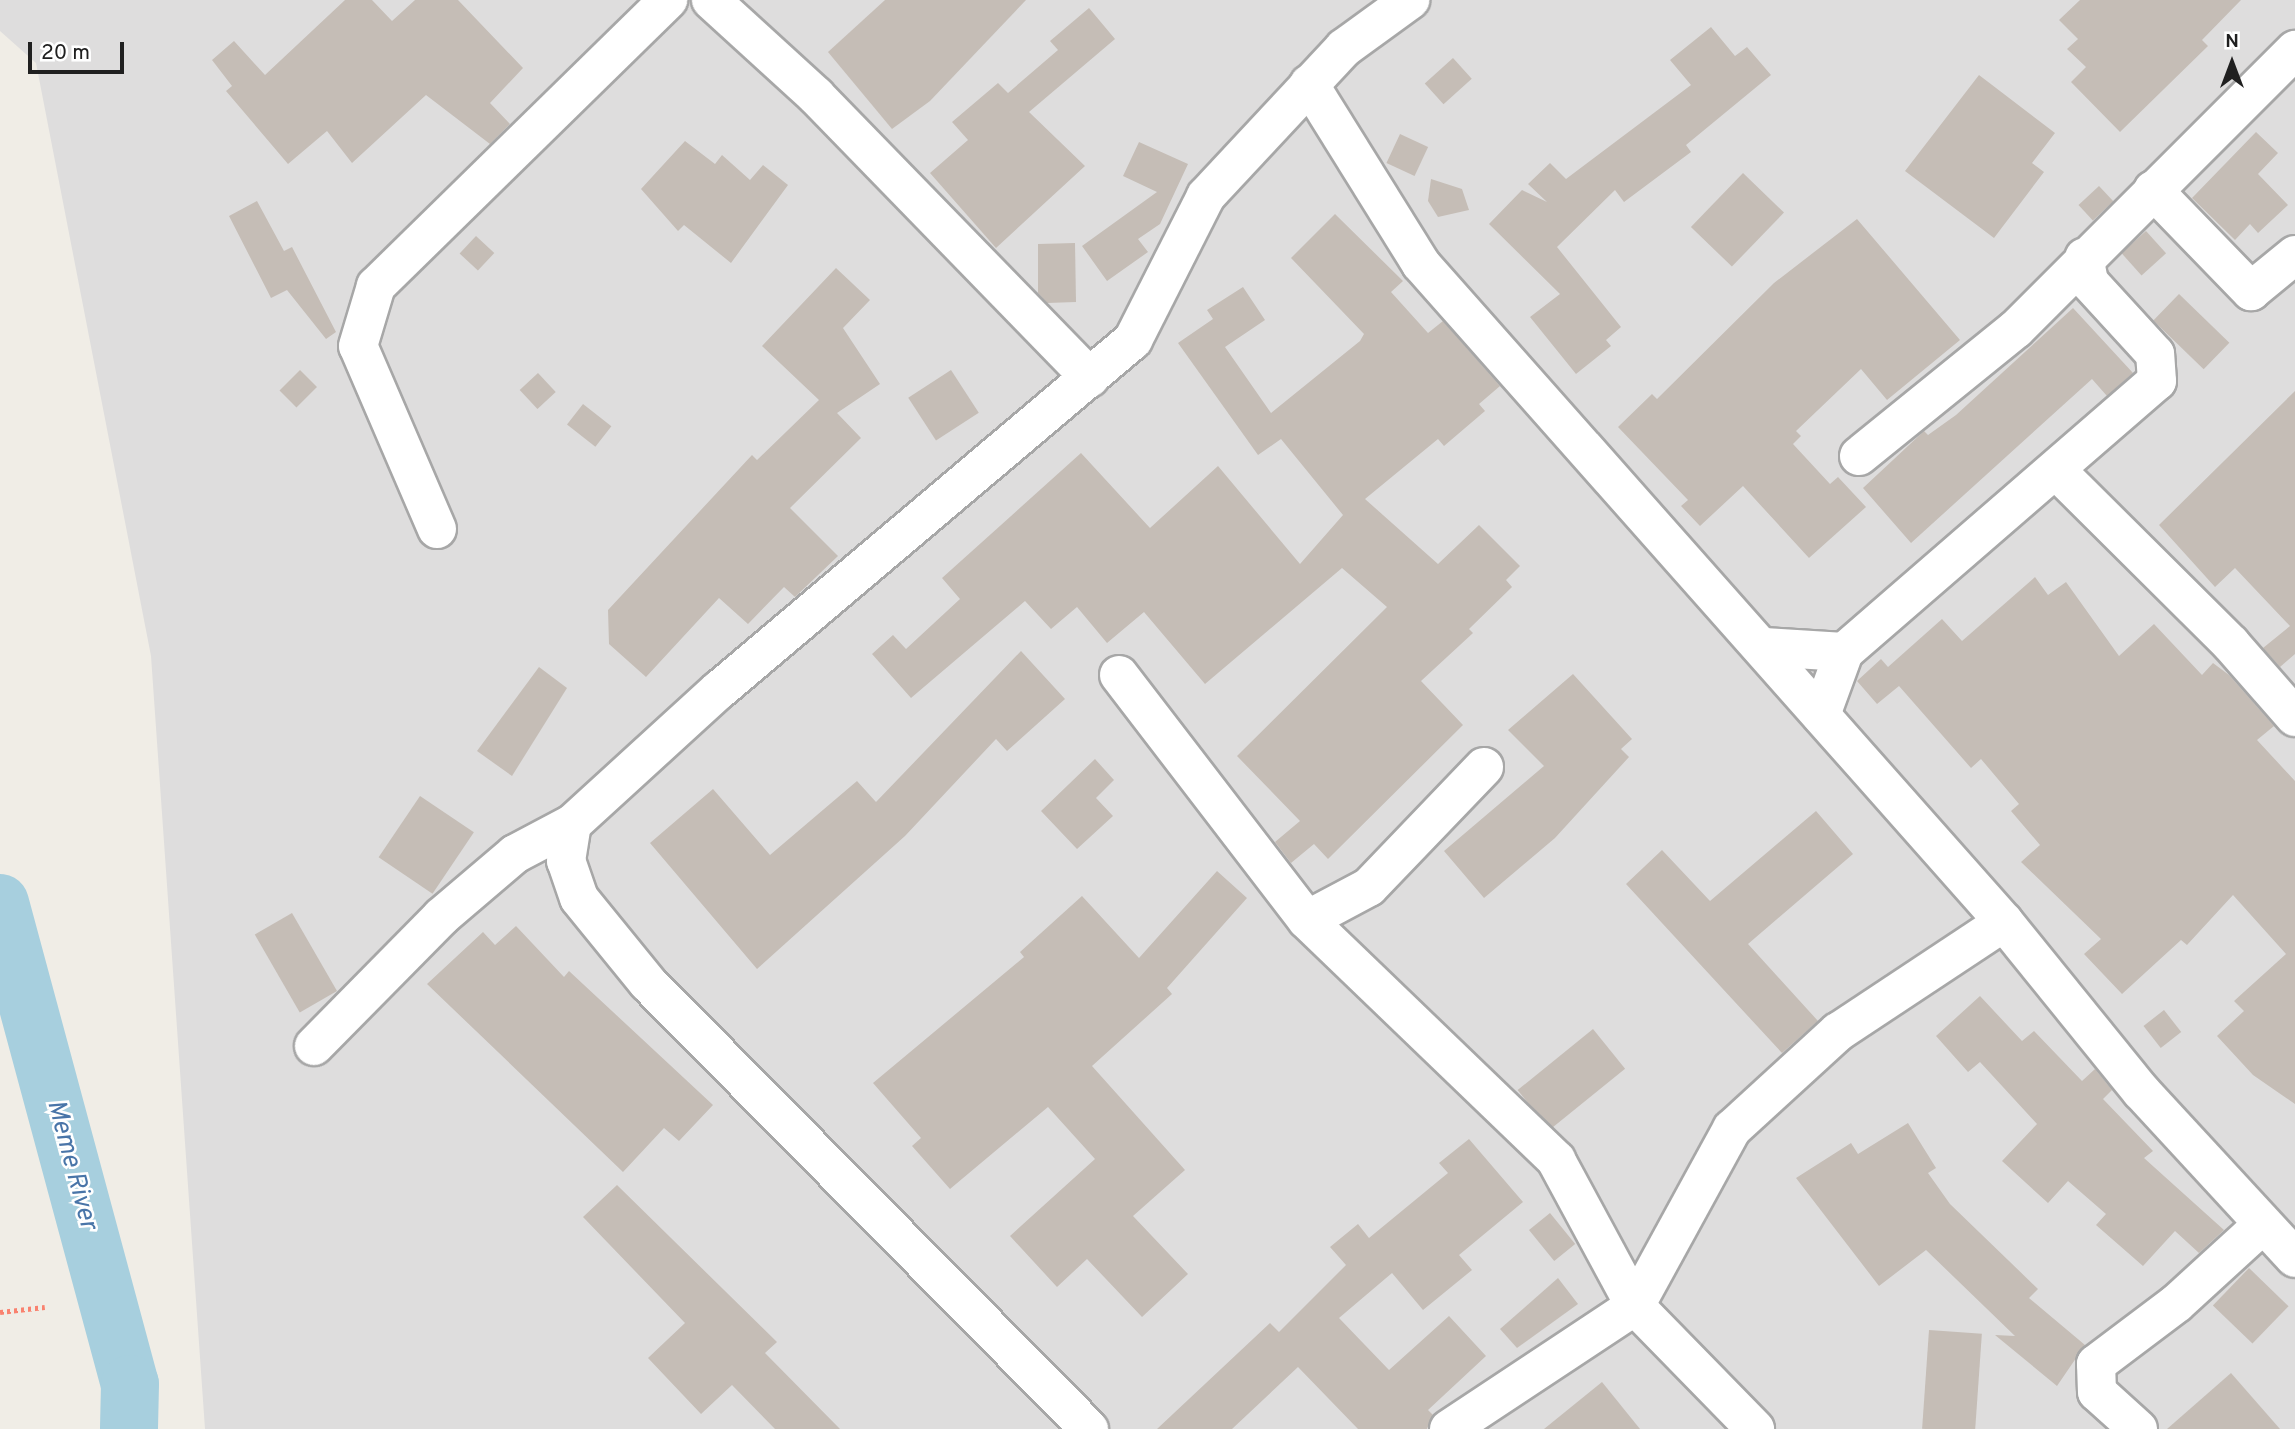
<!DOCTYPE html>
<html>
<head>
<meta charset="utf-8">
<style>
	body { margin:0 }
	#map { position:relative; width:2295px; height:1429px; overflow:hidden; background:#f0ede6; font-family:Overpass,sans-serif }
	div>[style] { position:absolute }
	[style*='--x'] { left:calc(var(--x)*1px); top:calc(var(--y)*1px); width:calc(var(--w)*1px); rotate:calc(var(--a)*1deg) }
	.residential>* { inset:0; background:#dedddd }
	.river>* { height:58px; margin:-29px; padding:0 29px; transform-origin:29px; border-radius:29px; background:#a7cfde }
	.building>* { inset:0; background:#c5bdb6; transform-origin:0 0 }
	.path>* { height:4.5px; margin-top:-2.25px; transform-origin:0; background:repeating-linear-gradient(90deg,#f9826f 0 3.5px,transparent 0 7px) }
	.roads { filter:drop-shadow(2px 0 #a7a7a7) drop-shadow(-2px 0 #a7a7a7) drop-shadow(0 2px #a7a7a7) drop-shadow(0 -2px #a7a7a7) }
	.minor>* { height:38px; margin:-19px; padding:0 19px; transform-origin:19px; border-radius:19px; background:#fff }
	span { translate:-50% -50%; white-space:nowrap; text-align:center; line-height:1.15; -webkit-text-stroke:5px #fff; paint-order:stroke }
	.water-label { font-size:26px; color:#4975a8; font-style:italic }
	.north { position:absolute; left:2197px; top:28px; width:70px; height:70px; -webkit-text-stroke:5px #fff; paint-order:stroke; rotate:0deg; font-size:19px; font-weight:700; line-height:28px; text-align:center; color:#202020 }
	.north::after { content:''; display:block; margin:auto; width:24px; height:32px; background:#202020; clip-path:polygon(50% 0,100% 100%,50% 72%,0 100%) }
	.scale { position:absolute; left:28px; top:42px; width:96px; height:32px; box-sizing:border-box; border:4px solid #202020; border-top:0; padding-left:9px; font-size:21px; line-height:24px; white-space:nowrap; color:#202020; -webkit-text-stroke:5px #fff; paint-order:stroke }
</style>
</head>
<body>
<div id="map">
	<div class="residential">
		<div style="clip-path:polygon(0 0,2295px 0,2295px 1429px,205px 1429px,151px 656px,36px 63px,0 31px)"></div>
	</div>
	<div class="river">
		<div style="--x:0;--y:903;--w:498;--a:74.9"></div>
		<div style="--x:130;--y:1384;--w:45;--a:91.3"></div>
	</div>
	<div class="building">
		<div style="clip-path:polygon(345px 0,372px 0,392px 21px,415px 0,458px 0,523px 68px,490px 103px,510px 124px,490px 144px,426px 95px,352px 163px,327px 131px,288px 164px,226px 91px,232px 86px,212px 60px,234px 41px,265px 75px)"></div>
		<div style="clip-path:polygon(885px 0,1026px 0,930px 101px,892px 129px,828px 52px)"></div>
		<div style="clip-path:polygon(2080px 0,2241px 0,2202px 40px,2208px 46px,2120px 132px,2071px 82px,2086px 67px,2067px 49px,2078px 39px,2059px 20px)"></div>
		<div style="clip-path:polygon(1089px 8px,1115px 39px,1029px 112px,1085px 166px,996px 248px,930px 173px,968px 140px,952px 122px,998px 83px,1008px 93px,1058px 50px,1050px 41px)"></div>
		<div style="clip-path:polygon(1711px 27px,1735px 56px,1747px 47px,1771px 75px,1686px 145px,1691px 152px,1624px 202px,1615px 190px,1557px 247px,1621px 327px,1606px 340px,1611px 346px,1576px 374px,1530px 317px,1560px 294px,1489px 224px,1522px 190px,1547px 202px,1528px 184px,1550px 163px,1566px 179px,1691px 85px,1670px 60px)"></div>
		<div style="left:1453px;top:58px;width:28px;height:38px;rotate:48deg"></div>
		<div style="clip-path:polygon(1979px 75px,2055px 133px,2032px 163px,2044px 172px,1994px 238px,1905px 171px)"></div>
		<div style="clip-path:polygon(2256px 132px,2278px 153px,2258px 174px,2288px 205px,2258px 233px,2250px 224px,2235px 240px,2192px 198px)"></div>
		<div style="left:1400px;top:134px;width:31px;height:32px;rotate:25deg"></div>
		<div style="clip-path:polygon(685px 141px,715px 164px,722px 155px,750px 180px,763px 165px,788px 185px,731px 263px,684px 225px,678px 231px,641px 189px)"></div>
		<div style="clip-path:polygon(1139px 142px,1188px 164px,1160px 224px,1138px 239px,1148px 252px,1107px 281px,1082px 246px,1157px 192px,1123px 176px)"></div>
		<div style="left:1743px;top:173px;width:57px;height:75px;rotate:44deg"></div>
		<div style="clip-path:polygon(1431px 179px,1462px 189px,1469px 210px,1438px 217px,1428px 201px)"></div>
		<div style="left:2099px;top:186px;width:21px;height:28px;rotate:47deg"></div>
		<div style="clip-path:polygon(257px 201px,284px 251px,292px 247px,336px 332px,326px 339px,287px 290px,271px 298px,229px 216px)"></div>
		<div style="clip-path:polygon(1335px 214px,1403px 281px,1391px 292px,1428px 333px,1443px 321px,1500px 386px,1479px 404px,1485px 411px,1444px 446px,1438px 439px,1365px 499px,1438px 564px,1479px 525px,1520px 566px,1506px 580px,1512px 587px,1469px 629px,1473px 633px,1421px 681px,1463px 725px,1328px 859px,1314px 844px,1291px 863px,1275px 842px,1300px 821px,1237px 756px,1387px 607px,1342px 568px,1205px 684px,1144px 612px,1107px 643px,1077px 607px,1051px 629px,1025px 601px,911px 698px,872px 654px,893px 635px,906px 649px,960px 599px,942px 578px,1081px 453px,1150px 528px,1218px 466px,1300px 564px,1343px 515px,1281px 439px,1258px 455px,1178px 343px,1213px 319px,1207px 310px,1243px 287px,1265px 320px,1225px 347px,1271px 413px,1360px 341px,1364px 334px,1291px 258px)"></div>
		<div style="clip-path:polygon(1857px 219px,1960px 340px,1887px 400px,1861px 369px,1796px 431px,1801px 436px,1793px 444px,1830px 484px,1838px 477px,1866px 507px,1809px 558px,1743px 486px,1700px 526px,1681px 506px,1688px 500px,1618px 427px,1652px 394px,1657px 399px,1774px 283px)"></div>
		<div style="left:2146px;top:231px;width:30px;height:33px;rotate:48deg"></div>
		<div style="left:476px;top:236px;width:25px;height:24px;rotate:43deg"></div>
		<div style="clip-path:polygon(1075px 243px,1076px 302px,1047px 303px,1038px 293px,1038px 244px)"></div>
		<div style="clip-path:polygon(836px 268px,870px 300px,843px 328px,880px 384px,837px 413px,861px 438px,790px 508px,838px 556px,795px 597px,784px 587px,748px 624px,719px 598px,646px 677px,609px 644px,608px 610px,752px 455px,757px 460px,819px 400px,762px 346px)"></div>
		<div style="left:2179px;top:294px;width:70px;height:37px;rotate:44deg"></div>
		<div style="clip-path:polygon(2073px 308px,2133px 373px,2107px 396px,2092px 379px,1911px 543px,1863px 488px,1924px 431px,1928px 435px,1956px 415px)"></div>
		<div style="left:300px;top:370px;width:24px;height:29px;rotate:45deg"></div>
		<div style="left:951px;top:370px;width:51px;height:51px;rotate:57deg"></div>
		<div style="left:538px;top:373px;width:26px;height:25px;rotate:47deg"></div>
		<div style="clip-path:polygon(2295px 391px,2295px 654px,2280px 667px,2263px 648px,2290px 626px,2235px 568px,2215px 587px,2159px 525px)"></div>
		<div style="left:583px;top:404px;width:36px;height:26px;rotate:38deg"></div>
		<div style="clip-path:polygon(2035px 577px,2048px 595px,2066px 582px,2119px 656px,2154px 624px,2202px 675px,2213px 663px,2229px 675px,2274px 726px,2257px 740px,2295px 781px,2295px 1104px,2253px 1075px,2217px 1036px,2244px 1011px,2234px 1001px,2286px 954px,2233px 895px,2187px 945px,2181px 940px,2122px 994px,2084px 954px,2101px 939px,2021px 862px,2040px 845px,2011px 811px,2019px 804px,1981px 759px,1971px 768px,1899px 686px,1877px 704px,1857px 681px,1881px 659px,1888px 667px,1942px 619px,1962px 641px)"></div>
		<div style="clip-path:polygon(1021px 651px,1065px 699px,1007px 751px,996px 739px,905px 836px,757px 969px,650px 843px,713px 789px,770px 855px,857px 781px,876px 802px)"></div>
		<div style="clip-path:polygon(539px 667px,567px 688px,512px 776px,477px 751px)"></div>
		<div style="clip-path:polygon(1573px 674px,1632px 739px,1621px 749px,1629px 757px,1555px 838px,1484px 898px,1444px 851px,1544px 766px,1508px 730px)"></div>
		<div style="clip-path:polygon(1095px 759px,1114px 780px,1096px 798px,1113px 816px,1077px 849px,1041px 811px)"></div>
		<div style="left:420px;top:796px;width:65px;height:74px;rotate:34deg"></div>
		<div style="clip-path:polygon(1816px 811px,1853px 854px,1748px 944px,1818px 1021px,1782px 1053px,1626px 884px,1662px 850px,1710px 901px)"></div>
		<div style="clip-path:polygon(1217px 871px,1247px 898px,1167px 988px,1172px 994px,1092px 1066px,1185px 1170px,1133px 1216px,1188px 1274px,1142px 1317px,1087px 1259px,1057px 1287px,1010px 1236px,1095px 1159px,1048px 1107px,950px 1189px,912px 1146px,921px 1138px,873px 1083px,1024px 957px,1020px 952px,1082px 896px,1139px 958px)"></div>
		<div style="left:292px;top:913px;width:90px;height:43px;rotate:60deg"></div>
		<div style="clip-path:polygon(516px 926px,564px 977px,569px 971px,713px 1105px,679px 1141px,664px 1128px,623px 1172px,427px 984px,483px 932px,495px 945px)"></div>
		<div style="clip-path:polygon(1980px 996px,2022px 1041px,2034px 1031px,2082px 1081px,2095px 1069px,2112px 1090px,2103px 1099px,2153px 1151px,2144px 1158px,2224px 1230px,2199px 1253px,2175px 1231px,2143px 1266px,2096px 1225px,2106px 1214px,2068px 1181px,2048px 1203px,2002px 1161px,2037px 1124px,1980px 1062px,1968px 1072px,1936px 1036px)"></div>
		<div style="left:2164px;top:1010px;width:28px;height:26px;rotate:52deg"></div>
		<div style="left:1593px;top:1029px;width:51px;height:97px;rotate:51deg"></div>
		<div style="clip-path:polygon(1908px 1123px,1936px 1168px,1928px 1173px,1950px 1204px,2038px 1289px,2029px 1298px,2085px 1345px,2057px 1386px,1995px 1335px,2015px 1336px,1926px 1250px,1879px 1286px,1796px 1178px,1851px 1143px,1858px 1154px)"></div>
		<div style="clip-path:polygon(1469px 1139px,1523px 1202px,1459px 1255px,1472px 1270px,1423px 1310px,1392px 1273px,1339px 1318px,1389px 1370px,1449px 1316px,1486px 1356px,1428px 1410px,1433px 1415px,1427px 1429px,1358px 1429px,1298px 1367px,1232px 1429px,1157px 1429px,1270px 1323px,1279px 1332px,1346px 1265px,1330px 1247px,1358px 1224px,1369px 1238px,1448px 1173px,1439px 1163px)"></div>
		<div style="clip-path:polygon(617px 1185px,777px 1342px,765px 1353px,840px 1429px,775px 1429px,732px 1385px,701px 1414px,648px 1358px,685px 1323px,583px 1217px)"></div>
		<div style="left:1550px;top:1213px;width:40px;height:27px;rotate:51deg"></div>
		<div style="left:2249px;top:1268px;width:55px;height:52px;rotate:44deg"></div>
		<div style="clip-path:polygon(1558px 1278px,1578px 1304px,1517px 1348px,1500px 1329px)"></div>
		<div style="left:1929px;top:1330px;width:53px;height:99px;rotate:4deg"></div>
		<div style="clip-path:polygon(2231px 1373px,2280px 1429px,2167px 1429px)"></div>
		<div style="clip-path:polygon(1602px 1382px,1640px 1429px,1544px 1429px)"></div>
	</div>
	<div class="path">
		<div style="--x:0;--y:1312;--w:45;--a:-6.3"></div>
	</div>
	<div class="roads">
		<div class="minor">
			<div style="--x:711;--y:0;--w:142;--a:42.4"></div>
			<div style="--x:816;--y:96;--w:393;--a:45.8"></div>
			<div style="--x:1309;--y:84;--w:212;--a:58.1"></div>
			<div style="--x:1421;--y:264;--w:879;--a:48.46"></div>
			<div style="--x:2004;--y:922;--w:218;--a:51"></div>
			<div style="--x:2141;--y:1091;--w:227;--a:47.3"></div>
			<div style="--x:2153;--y:190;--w:141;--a:45.9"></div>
			<div style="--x:2251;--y:291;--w:57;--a:-39.3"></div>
			<div style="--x:1859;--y:456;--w:202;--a:-39"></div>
			<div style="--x:2016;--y:329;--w:395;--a:-45"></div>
			<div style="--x:2058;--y:472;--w:244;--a:44.8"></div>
			<div style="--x:2231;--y:644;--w:97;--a:48.8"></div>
			<div style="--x:437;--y:529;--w:199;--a:-113.3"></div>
			<div style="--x:358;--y:346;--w:63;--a:-73.3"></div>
			<div style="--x:376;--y:286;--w:409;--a:-44.4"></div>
			<div style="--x:1764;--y:647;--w:80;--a:3.6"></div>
			<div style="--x:1119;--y:675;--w:309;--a:52.5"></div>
			<div style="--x:1821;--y:715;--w:67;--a:-69.9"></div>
			<div style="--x:1844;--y:652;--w:414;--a:-40.9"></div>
			<div style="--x:2157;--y:381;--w:27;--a:-94"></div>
			<div style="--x:2155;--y:354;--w:98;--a:-132.5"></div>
			<div style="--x:2089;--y:282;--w:25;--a:-101"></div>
			<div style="--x:1484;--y:767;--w:166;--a:133.8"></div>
			<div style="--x:1369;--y:887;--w:70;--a:152"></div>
			<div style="--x:1307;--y:920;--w:346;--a:43.9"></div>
			<div style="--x:1556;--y:1160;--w:166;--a:61.6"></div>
			<div style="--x:1635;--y:1306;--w:172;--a:45.7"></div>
			<div style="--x:314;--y:1046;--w:181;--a:-45.4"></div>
			<div style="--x:441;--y:917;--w:97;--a:-40.4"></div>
			<div style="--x:515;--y:854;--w:64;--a:-27.8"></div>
			<div style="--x:1089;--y:1429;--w:627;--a:-134.68"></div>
			<div style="--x:648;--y:983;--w:109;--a:-129.1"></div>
			<div style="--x:579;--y:898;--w:39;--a:-109"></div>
			<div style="--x:566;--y:861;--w:37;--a:-81"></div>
			<div style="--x:572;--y:824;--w:199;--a:-42.4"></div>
			<div style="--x:719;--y:690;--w:542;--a:-40.21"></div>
			<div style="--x:1133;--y:340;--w:161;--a:-63.1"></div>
			<div style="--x:1206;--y:196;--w:202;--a:-47"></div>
			<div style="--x:1344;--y:48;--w:82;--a:-36"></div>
			<div style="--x:1449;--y:1429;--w:223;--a:-33.5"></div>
			<div style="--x:1635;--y:1306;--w:202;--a:-61.3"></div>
			<div style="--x:1732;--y:1129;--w:144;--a:-42.5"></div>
			<div style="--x:1838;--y:1032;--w:199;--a:-33.5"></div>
			<div style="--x:2138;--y:1429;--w:55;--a:-137.9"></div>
			<div style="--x:2097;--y:1392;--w:28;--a:-92"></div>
			<div style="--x:2096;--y:1364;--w:101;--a:-37"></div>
			<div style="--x:2177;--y:1303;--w:114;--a:-42.5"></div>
		</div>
	</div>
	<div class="water-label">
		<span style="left:71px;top:1165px;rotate:75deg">Meme River</span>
	</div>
	<div class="north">N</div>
	<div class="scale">20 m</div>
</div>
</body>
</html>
